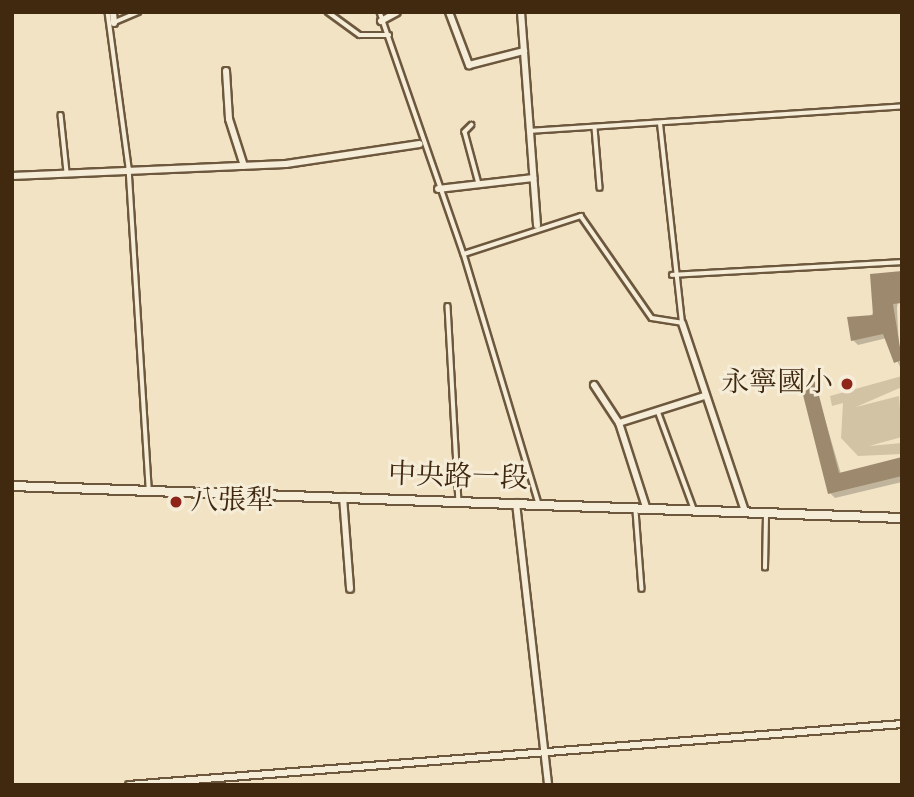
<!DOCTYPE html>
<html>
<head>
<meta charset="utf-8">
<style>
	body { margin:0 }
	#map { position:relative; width:914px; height:797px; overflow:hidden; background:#f1e3c4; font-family:Vollkorn,"Noto Serif TC",serif }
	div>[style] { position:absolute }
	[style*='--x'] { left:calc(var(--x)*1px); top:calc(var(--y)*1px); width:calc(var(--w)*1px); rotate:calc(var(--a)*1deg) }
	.green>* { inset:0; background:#d3c3a5 }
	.shadow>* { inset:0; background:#0003 }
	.building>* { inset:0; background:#9d8a6e }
	.roads { filter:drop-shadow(2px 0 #6d583d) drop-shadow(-2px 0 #6d583d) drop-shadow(0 2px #6d583d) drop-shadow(0 -2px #6d583d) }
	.service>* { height:3.5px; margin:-1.75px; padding:0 1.75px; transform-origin:1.75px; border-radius:1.75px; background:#f6edd9 }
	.minor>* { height:6px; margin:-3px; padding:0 3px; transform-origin:3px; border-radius:3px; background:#f6edd9 }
	.tertiary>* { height:8px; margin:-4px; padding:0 4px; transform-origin:4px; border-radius:4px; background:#f6edd9 }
	.dots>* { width:19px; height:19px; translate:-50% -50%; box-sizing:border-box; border:4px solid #f6edd9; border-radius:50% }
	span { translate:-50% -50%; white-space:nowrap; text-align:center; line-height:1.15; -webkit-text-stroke:6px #f6edd9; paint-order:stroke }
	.poi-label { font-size:28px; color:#412910 }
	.right { translate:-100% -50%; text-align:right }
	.left { translate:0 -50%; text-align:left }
	.street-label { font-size:28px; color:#412910 }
	.frame { position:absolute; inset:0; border:14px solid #412910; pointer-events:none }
</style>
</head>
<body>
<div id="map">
	<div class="green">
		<div style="clip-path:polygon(902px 376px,902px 387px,856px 407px,899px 396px,902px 437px,869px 446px,902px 443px,902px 454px,858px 456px,841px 438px,843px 403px,832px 406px,830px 396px)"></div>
	</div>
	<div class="shadow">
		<div style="clip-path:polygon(902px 273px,897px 308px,900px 367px,887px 338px,858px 345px,853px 340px)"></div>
		<div style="clip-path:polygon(814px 382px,841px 474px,902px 459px,902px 482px,835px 498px,830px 493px)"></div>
	</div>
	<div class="building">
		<div style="clip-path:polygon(902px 271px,902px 303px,893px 304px,902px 360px,894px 363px,883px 334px,851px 341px,847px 317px,873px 315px,870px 274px)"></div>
		<div style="clip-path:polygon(815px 380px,839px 473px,902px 457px,902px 476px,828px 494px,800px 383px)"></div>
	</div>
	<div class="roads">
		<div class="service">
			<div style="--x:108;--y:12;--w:157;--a:82.3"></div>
			<div style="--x:129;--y:168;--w:323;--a:86.4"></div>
			<div style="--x:328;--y:12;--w:39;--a:36"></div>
			<div style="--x:360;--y:35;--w:29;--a:0"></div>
			<div style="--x:380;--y:12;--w:256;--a:70.9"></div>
			<div style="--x:464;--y:254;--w:261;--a:73.3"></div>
			<div style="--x:115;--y:22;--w:25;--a:-23"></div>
			<div style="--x:61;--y:115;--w:57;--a:84"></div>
			<div style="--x:472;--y:125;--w:10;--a:135"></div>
			<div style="--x:465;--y:132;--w:54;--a:74.9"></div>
			<div style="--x:595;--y:128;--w:60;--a:85.2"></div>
			<div style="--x:530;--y:131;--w:373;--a:-3.8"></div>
			<div style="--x:464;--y:254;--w:123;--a:-18"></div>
			<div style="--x:581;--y:216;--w:124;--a:55.2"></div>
			<div style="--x:652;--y:318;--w:30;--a:9"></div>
			<div style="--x:682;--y:323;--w:200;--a:-96.3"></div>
			<div style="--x:672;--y:275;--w:230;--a:-3.2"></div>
			<div style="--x:448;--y:306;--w:196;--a:86.8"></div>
			<div style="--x:658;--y:411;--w:104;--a:69.8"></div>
			<div style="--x:636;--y:511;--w:78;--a:85.6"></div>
			<div style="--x:765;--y:568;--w:54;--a:-88.9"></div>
		</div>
		<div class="minor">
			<div style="--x:113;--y:12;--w:11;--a:85"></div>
			<div style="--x:449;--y:12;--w:57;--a:69.3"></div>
			<div style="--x:469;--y:65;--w:57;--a:-14.3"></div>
			<div style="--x:521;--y:12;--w:214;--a:85.7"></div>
			<div style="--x:381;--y:21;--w:18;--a:-29"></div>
			<div style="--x:226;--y:71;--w:48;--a:86.4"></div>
			<div style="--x:229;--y:119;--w:49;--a:72.3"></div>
			<div style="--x:12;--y:176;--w:274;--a:-2.5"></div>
			<div style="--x:286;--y:164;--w:135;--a:-8.5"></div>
			<div style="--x:438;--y:189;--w:96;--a:-6.6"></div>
			<div style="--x:682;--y:323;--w:198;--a:71.5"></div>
			<div style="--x:594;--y:385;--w:45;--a:56.7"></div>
			<div style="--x:343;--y:497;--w:92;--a:85.6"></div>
			<div style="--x:516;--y:503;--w:284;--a:83.5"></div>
			<div style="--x:646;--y:507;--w:88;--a:-107.8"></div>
			<div style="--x:619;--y:423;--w:89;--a:-17.6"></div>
			<div style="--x:129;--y:785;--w:775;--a:-4.51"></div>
		</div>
		<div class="tertiary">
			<div style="--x:12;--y:486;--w:891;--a:2.06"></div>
		</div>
	</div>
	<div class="dots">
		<div style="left:847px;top:384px;background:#8f2418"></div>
		<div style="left:176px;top:502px;background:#8f2418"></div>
	</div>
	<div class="poi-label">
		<span class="right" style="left:833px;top:384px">永寧國小</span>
		<span class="left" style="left:190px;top:502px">八張犁</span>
	</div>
	<div class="street-label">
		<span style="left:458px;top:478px;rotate:2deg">中央路一段</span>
	</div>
	<div class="frame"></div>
</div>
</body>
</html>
